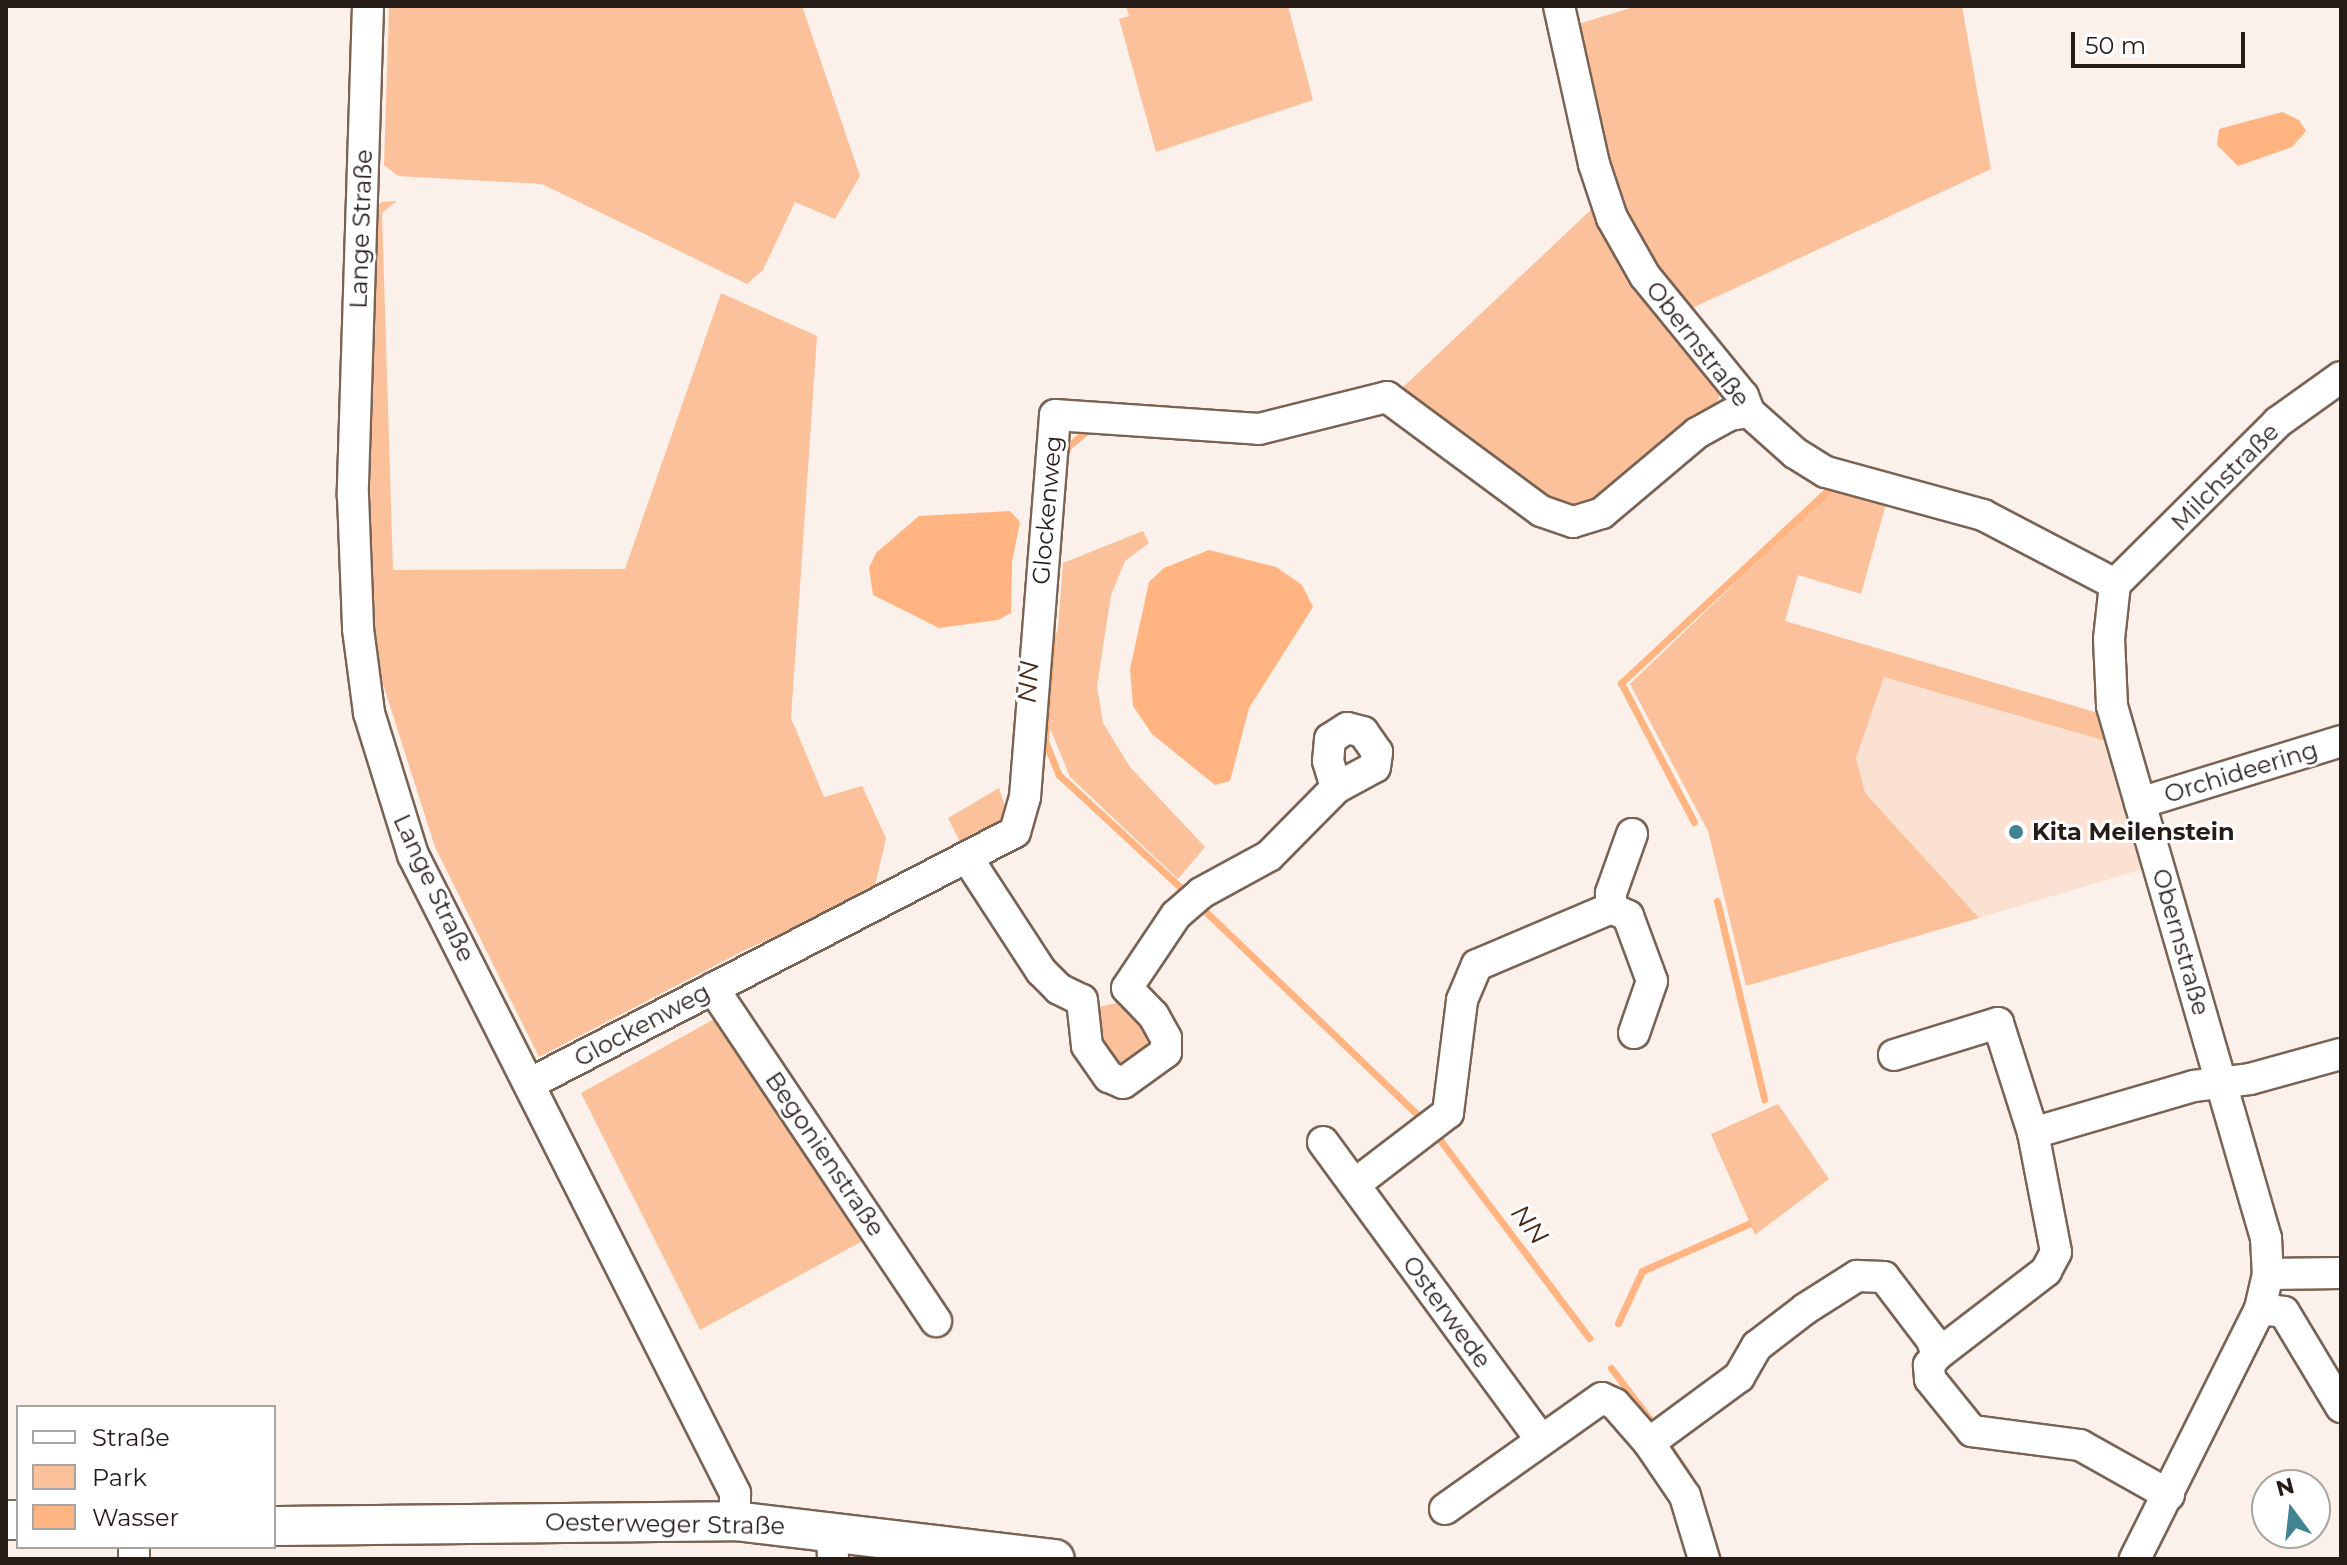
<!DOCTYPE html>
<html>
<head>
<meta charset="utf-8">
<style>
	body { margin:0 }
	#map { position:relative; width:2347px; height:1565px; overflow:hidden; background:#fbf1ea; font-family:Montserrat,sans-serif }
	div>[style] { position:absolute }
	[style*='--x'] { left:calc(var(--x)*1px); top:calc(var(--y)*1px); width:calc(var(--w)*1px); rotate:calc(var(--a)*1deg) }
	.built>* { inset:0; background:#fbe1d1 }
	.green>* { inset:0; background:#fbc19b }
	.water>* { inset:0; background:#ffb481 }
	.stream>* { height:7px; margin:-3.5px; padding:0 3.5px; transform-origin:3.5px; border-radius:3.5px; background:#ffb481 }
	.roads { filter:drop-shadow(2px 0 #796355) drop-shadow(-2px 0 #796355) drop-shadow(0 2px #796355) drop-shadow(0 -2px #796355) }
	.minor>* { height:30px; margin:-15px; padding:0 15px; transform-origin:15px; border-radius:15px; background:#fff }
	.major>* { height:38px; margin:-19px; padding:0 19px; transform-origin:19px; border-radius:19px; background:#fff }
	.dots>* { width:22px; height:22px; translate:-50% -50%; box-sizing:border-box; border:4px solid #fff; border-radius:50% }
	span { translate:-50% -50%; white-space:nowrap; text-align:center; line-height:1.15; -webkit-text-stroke:6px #fff; paint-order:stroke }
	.street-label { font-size:24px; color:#251c17 }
	.poi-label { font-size:24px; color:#251c17; font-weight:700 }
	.left { translate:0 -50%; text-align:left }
	.water-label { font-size:26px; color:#462813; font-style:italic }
	.frame { position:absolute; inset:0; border:8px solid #251c17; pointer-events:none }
	.legend { position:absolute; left:16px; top:1405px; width:260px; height:144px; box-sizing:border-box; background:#fff; border:2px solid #a8a4a2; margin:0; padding:10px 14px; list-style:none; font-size:24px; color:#251c17 }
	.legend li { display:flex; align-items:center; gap:16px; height:40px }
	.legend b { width:40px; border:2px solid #a8a4a2 }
	.north { position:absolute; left:2251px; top:1469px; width:80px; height:80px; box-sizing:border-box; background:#fff; border:2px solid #a8a4a2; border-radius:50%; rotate:345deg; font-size:22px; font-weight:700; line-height:32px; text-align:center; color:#251c17 }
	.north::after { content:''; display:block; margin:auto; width:28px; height:36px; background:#408492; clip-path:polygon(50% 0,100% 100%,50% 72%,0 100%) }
	.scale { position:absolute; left:2071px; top:32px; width:174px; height:36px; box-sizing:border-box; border:4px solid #251c17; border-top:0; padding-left:10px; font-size:24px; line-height:28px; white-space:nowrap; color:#251c17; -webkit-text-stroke:6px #fff; paint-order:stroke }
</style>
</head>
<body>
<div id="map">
	<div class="built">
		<div style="clip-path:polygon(1884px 676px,2106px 741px,2143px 869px,1979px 918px,1865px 793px,1856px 758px)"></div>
	</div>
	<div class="green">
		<div style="clip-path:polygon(389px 6px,802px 6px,860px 176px,835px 219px,795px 202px,763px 270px,747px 284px,542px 184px,398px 176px,384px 165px)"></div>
		<div style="clip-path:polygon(1126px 6px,1288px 6px,1313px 100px,1156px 152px,1119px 19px,1129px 16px)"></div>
		<div style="clip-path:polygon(1637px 6px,1962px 6px,1991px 169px,1688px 310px,1654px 269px,1621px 208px,1575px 25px)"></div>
		<div style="clip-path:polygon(397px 201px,382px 213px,393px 570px,625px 569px,721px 293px,817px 336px,791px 718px,824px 797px,862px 786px,886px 838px,874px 891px,743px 951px,539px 1057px,435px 847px,368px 637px,363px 574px,370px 211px,382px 202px)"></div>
		<div style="clip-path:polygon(1595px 206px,1720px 386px,1718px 405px,1594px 508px,1561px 510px,1401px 389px)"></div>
		<div style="clip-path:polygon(1838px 484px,1887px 500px,1861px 594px,1798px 575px,1785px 621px,2098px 713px,2106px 741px,1884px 677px,1856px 758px,1865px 793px,1979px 918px,1746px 986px,1708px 831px,1630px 684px)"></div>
		<div style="clip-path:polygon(1143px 531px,1149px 543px,1125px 561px,1111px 595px,1097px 686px,1103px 723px,1130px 767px,1205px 847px,1178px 879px,1070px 777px,1050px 728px,1063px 563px)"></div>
		<div style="clip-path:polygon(999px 788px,1005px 806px,1017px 803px,1011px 818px,965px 852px,948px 818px)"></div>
		<div style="clip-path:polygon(1125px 1001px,1153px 1035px,1153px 1053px,1113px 1070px,1094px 1044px,1095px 1008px)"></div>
		<div style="clip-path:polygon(718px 1017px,868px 1238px,700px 1330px,581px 1093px)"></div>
		<div style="clip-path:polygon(1778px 1104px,1829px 1179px,1755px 1235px,1711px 1134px)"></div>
	</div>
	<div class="water">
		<div style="clip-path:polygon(2282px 112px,2299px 120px,2306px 131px,2292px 147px,2238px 166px,2217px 145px,2219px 129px)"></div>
		<div style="clip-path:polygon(1010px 511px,1020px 522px,1012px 562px,1011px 613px,998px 620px,939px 628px,873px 595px,869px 568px,876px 553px,919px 516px)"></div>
		<div style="clip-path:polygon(1209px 550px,1276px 567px,1302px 585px,1313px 607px,1249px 708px,1230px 781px,1215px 785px,1152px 734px,1133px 706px,1130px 669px,1149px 582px,1164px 568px)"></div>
	</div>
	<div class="stream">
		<div style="--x:1066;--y:454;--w:7;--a:-82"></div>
		<div style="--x:1067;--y:447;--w:22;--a:-39"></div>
		<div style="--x:1053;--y:634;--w:107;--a:94.3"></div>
		<div style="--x:1045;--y:741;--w:37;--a:68"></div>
		<div style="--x:1059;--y:775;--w:166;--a:42.8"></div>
		<div style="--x:1694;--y:822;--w:157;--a:-117.7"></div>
		<div style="--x:1621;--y:683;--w:290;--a:-43"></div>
		<div style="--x:1717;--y:901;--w:204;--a:76.6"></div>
		<div style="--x:1206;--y:912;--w:301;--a:43.8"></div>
		<div style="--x:1437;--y:1136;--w:253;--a:53"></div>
		<div style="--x:1618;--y:1323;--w:57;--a:-65.2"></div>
		<div style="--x:1642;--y:1271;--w:116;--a:-23.9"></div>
		<div style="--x:1611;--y:1368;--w:66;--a:53"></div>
		<div style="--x:1670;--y:1448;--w:34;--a:56"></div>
	</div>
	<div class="roads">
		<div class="minor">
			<div style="--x:368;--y:6;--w:490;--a:91.8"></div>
			<div style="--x:353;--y:496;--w:133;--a:87.8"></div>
			<div style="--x:358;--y:629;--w:85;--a:82.5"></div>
			<div style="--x:369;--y:713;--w:149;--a:72.8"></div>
			<div style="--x:413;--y:855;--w:715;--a:63.22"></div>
			<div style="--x:735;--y:1493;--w:28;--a:90"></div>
			<div style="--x:1559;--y:6;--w:162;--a:77.5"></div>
			<div style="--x:1594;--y:164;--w:57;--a:71.6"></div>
			<div style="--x:1612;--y:218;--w:67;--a:60.4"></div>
			<div style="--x:1645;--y:276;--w:155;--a:50.8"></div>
			<div style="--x:1743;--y:396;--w:17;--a:69"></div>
			<div style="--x:1749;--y:412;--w:62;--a:41.7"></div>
			<div style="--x:1795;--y:453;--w:36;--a:32"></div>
			<div style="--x:1826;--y:472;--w:163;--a:15.3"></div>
			<div style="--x:1983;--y:515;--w:149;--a:27.6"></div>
			<div style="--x:2115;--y:584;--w:55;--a:96.2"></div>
			<div style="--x:2109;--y:639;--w:67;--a:87.4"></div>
			<div style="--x:2112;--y:706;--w:554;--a:73.86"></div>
			<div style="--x:2266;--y:1238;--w:36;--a:87"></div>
			<div style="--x:2268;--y:1274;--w:36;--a:103"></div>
			<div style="--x:2260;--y:1309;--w:280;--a:116.6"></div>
			<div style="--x:2115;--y:584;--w:230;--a:-44.8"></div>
			<div style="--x:2278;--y:422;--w:77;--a:-35.5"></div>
			<div style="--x:2140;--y:803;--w:210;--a:-17.1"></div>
			<div style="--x:1632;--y:834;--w:63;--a:109.6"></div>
			<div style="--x:1611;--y:893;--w:15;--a:90"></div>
			<div style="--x:1611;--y:908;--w:19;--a:25"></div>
			<div style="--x:1628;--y:916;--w:69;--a:69.7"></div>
			<div style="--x:1652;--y:981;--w:55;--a:109.1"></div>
			<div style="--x:968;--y:859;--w:134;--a:56.9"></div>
			<div style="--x:1041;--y:971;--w:25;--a:45"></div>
			<div style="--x:1059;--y:989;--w:25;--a:26"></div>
			<div style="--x:1082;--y:1000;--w:46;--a:83.8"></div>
			<div style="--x:1087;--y:1046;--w:38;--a:55"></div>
			<div style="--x:1109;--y:1077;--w:15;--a:23"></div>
			<div style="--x:1123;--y:1083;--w:53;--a:-35.8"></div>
			<div style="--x:1166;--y:1052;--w:14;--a:-90"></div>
			<div style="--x:1166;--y:1038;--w:26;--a:-119"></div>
			<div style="--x:1153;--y:1015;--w:37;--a:-134"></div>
			<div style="--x:1127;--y:988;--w:88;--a:-56.1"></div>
			<div style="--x:1176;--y:915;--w:33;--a:-41"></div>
			<div style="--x:1201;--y:893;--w:77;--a:-28.6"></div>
			<div style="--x:1269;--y:856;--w:95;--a:-45.4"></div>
			<div style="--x:1336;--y:788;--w:44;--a:-28.3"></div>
			<div style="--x:1375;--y:767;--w:15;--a:-82"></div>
			<div style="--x:1377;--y:752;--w:24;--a:-125"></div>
			<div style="--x:1363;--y:732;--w:16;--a:-166"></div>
			<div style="--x:1347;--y:728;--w:20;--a:147"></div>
			<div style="--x:1330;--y:739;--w:22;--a:95"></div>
			<div style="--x:1328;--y:761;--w:28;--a:73"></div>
			<div style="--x:713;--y:988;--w:401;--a:56.2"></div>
			<div style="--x:1894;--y:1055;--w:109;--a:-17.1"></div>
			<div style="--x:1998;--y:1023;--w:115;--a:72.3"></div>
			<div style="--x:2033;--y:1133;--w:168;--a:-16.3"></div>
			<div style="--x:2194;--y:1086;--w:56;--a:-7.1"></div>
			<div style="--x:2250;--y:1079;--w:94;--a:-15.4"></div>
			<div style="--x:531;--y:1083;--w:545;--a:-27.41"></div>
			<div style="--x:1015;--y:832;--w:36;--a:-74"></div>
			<div style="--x:1025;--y:797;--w:383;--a:-85.5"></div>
			<div style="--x:1055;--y:415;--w:204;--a:3.9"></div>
			<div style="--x:1259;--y:429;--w:132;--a:-14"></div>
			<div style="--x:1387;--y:397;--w:192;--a:36.5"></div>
			<div style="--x:1541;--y:511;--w:34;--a:19"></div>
			<div style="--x:1573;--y:522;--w:30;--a:-17"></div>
			<div style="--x:1602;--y:513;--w:124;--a:-40.1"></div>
			<div style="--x:1697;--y:433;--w:38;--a:-29"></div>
			<div style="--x:1730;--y:415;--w:19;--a:-9"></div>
			<div style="--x:1323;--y:1142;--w:368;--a:53.8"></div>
			<div style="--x:1355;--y:1184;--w:117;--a:-37.4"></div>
			<div style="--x:1448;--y:1113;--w:114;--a:-82.9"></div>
			<div style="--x:1462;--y:1000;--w:38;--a:-67"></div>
			<div style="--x:1477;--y:965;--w:146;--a:-23"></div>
			<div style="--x:2268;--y:1274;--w:73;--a:-0.8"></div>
			<div style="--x:2260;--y:1309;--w:24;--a:7"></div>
			<div style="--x:2284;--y:1312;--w:111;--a:59"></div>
			<div style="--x:1937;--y:1355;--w:138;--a:-37.6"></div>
			<div style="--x:2046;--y:1271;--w:21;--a:-62"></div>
			<div style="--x:2056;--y:1252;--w:121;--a:-100.9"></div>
			<div style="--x:1649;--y:1443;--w:112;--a:-36.3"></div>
			<div style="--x:1739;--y:1377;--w:36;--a:-60"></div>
			<div style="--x:1757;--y:1346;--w:61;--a:-37.6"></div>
			<div style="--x:1805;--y:1309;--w:62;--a:-32.4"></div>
			<div style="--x:1857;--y:1276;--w:27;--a:2"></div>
			<div style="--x:1884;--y:1277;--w:79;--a:52.7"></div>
			<div style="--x:1932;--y:1340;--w:16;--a:72"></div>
			<div style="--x:1937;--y:1355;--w:13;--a:129"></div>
			<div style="--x:1929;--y:1365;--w:14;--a:86"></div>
			<div style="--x:1930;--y:1379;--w:67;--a:51.1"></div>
			<div style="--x:1972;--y:1431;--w:109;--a:7.4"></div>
			<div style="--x:2080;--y:1445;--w:102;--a:29.3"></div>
			<div style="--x:1445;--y:1509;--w:192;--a:-35.3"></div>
			<div style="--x:1602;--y:1398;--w:14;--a:25"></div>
			<div style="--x:1615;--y:1404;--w:52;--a:48.9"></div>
			<div style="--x:1649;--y:1443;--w:64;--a:55.8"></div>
			<div style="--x:1685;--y:1496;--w:66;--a:73.2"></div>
			<div style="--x:832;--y:1530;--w:29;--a:88"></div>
			<div style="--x:134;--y:1559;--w:12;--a:-90"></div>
		</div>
		<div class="major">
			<div style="--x:6;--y:1520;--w:12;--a:0"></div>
			<div style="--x:274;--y:1526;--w:461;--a:-0.6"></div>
			<div style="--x:735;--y:1521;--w:322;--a:6.8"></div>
		</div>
	</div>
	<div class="dots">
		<div style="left:2016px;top:832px;background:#408492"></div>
	</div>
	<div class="street-label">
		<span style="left:361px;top:229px;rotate:-88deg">Lange Straße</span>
		<span style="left:1698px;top:344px;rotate:52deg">Obernstraße</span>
		<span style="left:2225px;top:477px;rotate:-45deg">Milchstraße</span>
		<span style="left:1047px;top:510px;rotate:-85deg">Glockenweg</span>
		<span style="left:2241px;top:772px;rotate:-17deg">Orchideering</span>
		<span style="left:434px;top:888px;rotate:65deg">Lange Straße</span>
		<span style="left:2181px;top:942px;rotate:74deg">Obernstraße</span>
		<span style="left:642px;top:1025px;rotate:-28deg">Glockenweg</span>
		<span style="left:825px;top:1154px;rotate:56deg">Begonienstraße</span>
		<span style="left:1447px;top:1312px;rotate:54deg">Osterwede</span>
		<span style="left:665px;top:1524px;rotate:1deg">Oesterweger Straße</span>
	</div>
	<div class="poi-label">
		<span class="left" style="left:2032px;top:832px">Kita Meilenstein</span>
	</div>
	<div class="water-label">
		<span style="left:1029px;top:682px;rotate:-86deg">NN</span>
		<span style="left:1529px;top:1225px;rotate:53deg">NN</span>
	</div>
	<div class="frame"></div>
	<ul class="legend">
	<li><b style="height:10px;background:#fff"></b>Straße</li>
	<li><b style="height:22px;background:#fbc19b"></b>Park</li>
	<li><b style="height:22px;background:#ffb481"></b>Wasser</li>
	</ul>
	<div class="north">N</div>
	<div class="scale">50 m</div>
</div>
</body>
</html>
